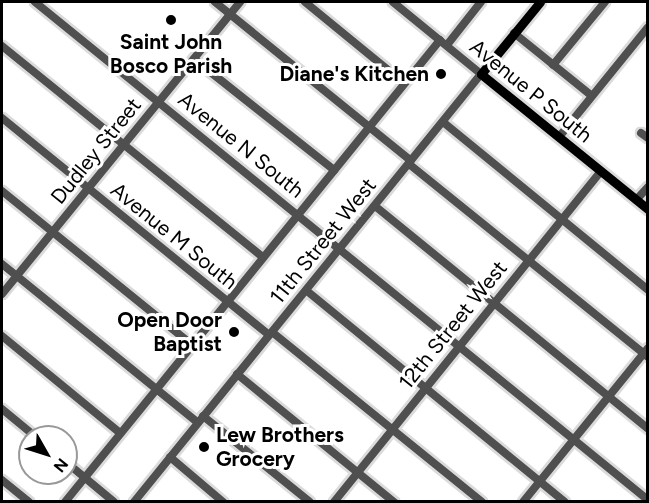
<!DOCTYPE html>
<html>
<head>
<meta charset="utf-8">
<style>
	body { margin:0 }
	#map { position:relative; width:649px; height:503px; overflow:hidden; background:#fff; font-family:Figtree,sans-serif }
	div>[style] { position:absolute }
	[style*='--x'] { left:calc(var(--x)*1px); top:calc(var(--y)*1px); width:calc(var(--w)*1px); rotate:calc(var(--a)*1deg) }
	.roads { filter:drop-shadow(2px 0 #dbdbdb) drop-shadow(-2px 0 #dbdbdb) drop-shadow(0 2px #dbdbdb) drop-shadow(0 -2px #dbdbdb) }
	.minor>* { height:8px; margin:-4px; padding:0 4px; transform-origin:4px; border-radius:4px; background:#4f4f4f }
	.major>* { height:9px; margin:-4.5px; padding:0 4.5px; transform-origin:4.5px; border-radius:4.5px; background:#000 }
	.dots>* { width:16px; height:16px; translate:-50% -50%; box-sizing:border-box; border:3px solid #fff; border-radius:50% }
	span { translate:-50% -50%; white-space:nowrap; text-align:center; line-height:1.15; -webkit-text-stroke:6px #fff; paint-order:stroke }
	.poi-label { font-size:21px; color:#000; font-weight:700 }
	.right { translate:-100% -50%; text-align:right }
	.left { translate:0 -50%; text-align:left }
	.street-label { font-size:21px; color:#000 }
	.frame { position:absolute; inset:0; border:3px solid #000; pointer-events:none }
	.north { position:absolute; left:18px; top:425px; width:60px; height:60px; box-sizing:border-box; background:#fff; border:2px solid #999; border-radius:50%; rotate:129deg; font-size:16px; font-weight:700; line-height:24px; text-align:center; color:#000 }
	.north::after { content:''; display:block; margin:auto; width:21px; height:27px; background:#000; clip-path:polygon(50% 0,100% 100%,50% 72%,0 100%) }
</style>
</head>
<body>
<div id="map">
	<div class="roads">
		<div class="minor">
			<div style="--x:35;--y:2;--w:790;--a:39.09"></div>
			<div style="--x:215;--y:2;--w:252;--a:39"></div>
			<div style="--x:305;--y:2;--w:128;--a:39.3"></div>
			<div style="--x:514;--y:33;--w:100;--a:38.9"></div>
			<div style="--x:447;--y:45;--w:55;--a:-51.7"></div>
			<div style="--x:2;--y:46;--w:336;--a:39"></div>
			<div style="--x:194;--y:59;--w:179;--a:38.4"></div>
			<div style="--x:553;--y:65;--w:82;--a:-50.5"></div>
			<div style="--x:2;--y:118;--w:344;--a:39.1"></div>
			<div style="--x:443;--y:122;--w:265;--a:39.3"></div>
			<div style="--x:641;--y:133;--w:9;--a:36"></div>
			<div style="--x:559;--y:137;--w:141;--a:-51"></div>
			<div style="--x:409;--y:164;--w:307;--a:38.9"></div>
			<div style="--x:2;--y:191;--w:243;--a:39"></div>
			<div style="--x:636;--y:200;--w:18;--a:-47"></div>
			<div style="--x:375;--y:206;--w:353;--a:39.2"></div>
			<div style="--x:2;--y:264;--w:252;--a:39"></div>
			<div style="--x:307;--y:291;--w:333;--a:39.3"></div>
			<div style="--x:2;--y:294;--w:377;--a:-50.8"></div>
			<div style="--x:272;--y:332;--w:270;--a:39"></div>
			<div style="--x:2;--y:336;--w:153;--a:39.4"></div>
			<div style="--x:237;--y:374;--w:203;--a:39.2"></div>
			<div style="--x:2;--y:409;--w:44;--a:39.5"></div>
			<div style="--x:203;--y:416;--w:137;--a:38.8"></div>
			<div style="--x:170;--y:457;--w:70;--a:40.3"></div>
			<div style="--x:66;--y:462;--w:62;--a:39.8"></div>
			<div style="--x:2;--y:480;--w:35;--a:39"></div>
			<div style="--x:65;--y:502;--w:595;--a:-50.93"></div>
			<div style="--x:134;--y:502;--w:551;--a:-50.97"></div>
			<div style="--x:481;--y:74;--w:114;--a:-140.7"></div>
			<div style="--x:334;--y:502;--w:425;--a:-51.1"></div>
			<div style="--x:523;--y:502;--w:198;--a:-50.9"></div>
		</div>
		<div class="major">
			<div style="--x:540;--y:2;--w:93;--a:129.3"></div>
			<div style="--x:481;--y:74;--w:215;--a:39"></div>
		</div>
	</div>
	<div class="dots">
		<div style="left:171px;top:20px;background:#000"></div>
		<div style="left:441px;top:74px;background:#000"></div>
		<div style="left:234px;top:332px;background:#000"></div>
		<div style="left:204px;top:447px;background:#000"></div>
	</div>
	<div class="poi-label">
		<span style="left:171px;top:54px">Saint John<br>Bosco Parish</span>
		<span class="right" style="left:429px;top:74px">Diane's Kitchen</span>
		<span class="right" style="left:222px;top:332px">Open Door<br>Baptist</span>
		<span class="left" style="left:216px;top:447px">Lew Brothers<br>Grocery</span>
	</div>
	<div class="street-label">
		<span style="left:531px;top:91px;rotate:39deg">Avenue P South</span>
		<span style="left:241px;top:145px;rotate:39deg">Avenue N South</span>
		<span style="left:96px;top:151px;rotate:-51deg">Dudley Street</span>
		<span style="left:174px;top:236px;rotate:39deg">Avenue M South</span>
		<span style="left:323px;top:241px;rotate:-51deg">11th Street West</span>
		<span style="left:453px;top:325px;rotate:-51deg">12th Street West</span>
	</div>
	<div class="frame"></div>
	<div class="north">N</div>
</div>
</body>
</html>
